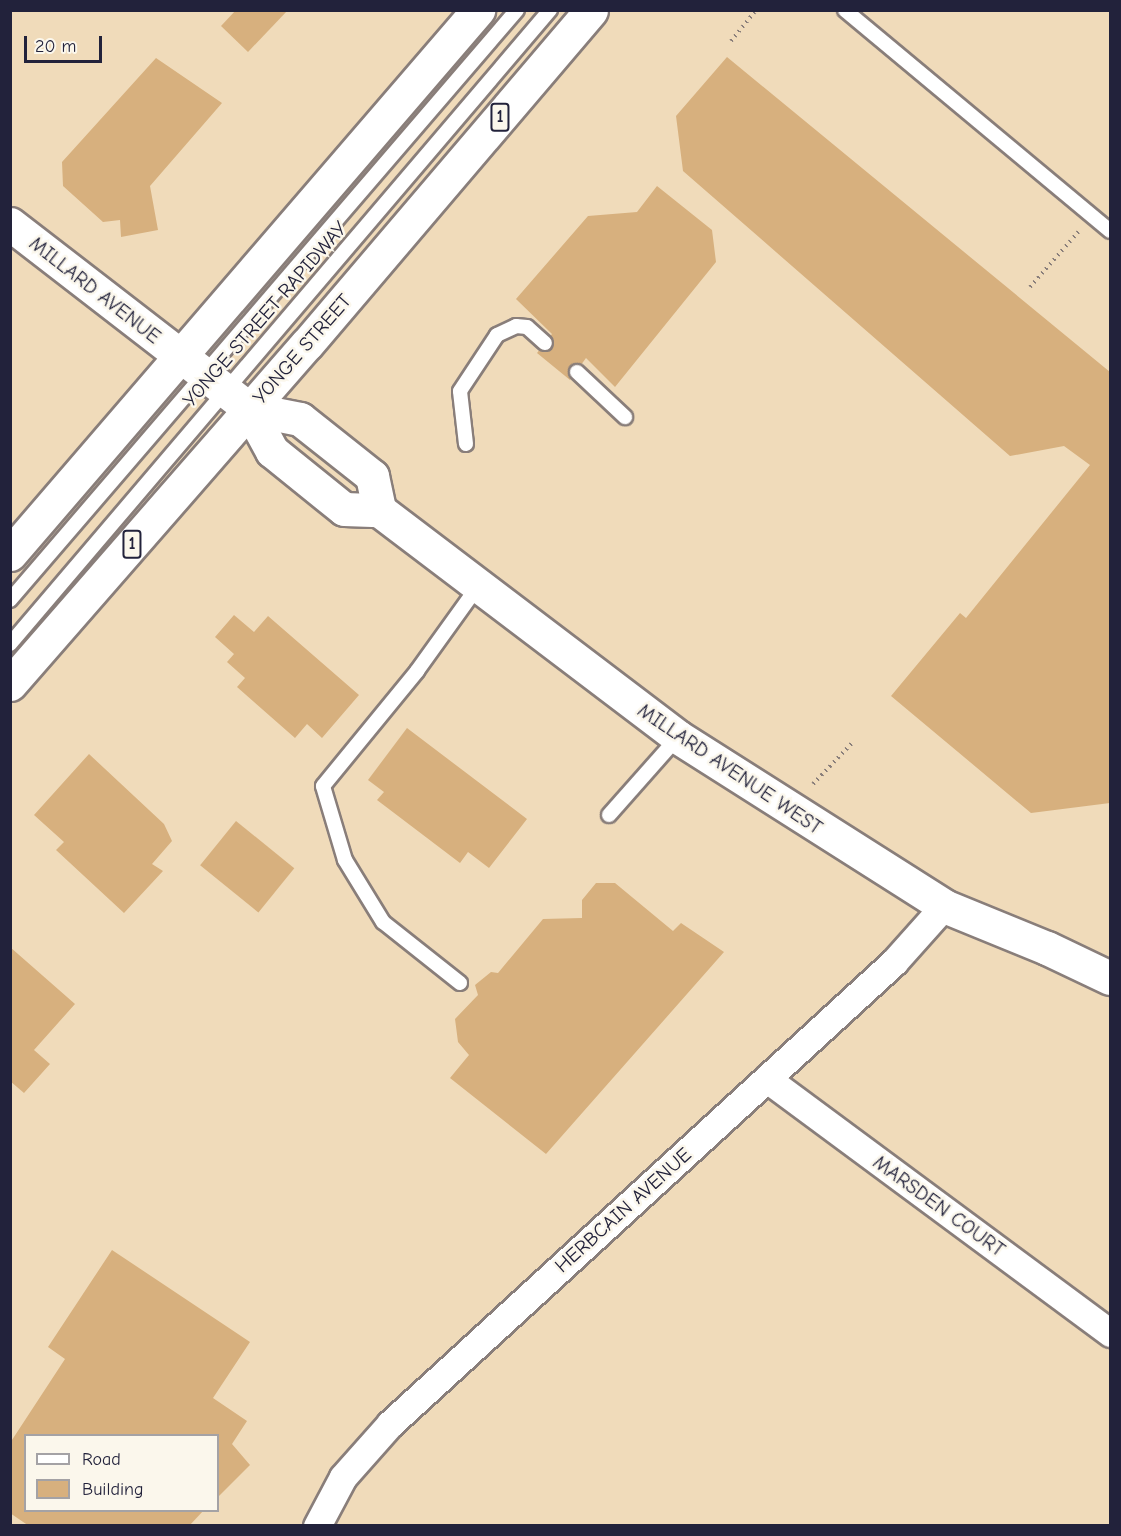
<!DOCTYPE html>
<html>
<head>
<meta charset="utf-8">
<style>
	body { margin:0 }
	#map { position:relative; width:1121px; height:1536px; overflow:hidden; background:#f0dbba; font-family:"Comic Neue",sans-serif }
	div>[style] { position:absolute }
	[style*='--x'] { left:calc(var(--x)*1px); top:calc(var(--y)*1px); width:calc(var(--w)*1px); rotate:calc(var(--a)*1deg) }
	.building>* { inset:0; background:#d7b07e; transform-origin:0 0 }
	.path>* { height:4px; margin-top:-2px; transform-origin:0; background:repeating-linear-gradient(90deg,#897e7a 0 1.5px,transparent 0 6px) }
	.roads { filter:drop-shadow(2px 0 #897e7a) drop-shadow(-2px 0 #897e7a) drop-shadow(0 2px #897e7a) drop-shadow(0 -2px #897e7a) }
	.lane>* { height:14px; margin:-7px; padding:0 7px; transform-origin:7px; border-radius:7px; background:#fff }
	.street>* { height:27px; margin:-13.5px; padding:0 13.5px; transform-origin:13.5px; border-radius:13.5px; background:#fff }
	.secondary>* { height:33px; margin:-16.5px; padding:0 16.5px; transform-origin:16.5px; border-radius:16.5px; background:#fff }
	.primary>* { height:33px; margin:-16.5px; padding:0 16.5px; transform-origin:16.5px; border-radius:16.5px; background:#fff }
	span { translate:-50% -50%; white-space:nowrap; text-align:center; line-height:1.15; -webkit-text-stroke:5px #fbf7ec; paint-order:stroke }
	.shield-label span { padding:2px 4px; background:#fbf7ec; border:2px solid; border-radius:4px; -webkit-text-stroke-width:0 }
	.shield-label { font-size:18px; color:#22223b; font-weight:700 }
	.street-label { font-size:20px; color:#22223b }
	.frame { position:absolute; inset:0; border:12px solid #22223b; pointer-events:none }
	.legend { position:absolute; left:24px; top:1434px; width:195px; height:78px; box-sizing:border-box; background:#fbf7ec; border:2px solid #a4a2a5; margin:0; padding:8px 10px; list-style:none; font-size:18px; color:#22223b }
	.legend li { display:flex; align-items:center; gap:12px; height:30px }
	.legend b { width:30px; border:2px solid #a4a2a5 }
	.scale { position:absolute; left:24px; top:36px; width:78px; height:27px; box-sizing:border-box; border:3px solid #22223b; border-top:0; padding-left:8px; font-size:18px; line-height:21px; white-space:nowrap; color:#22223b; -webkit-text-stroke:4px #fbf7ec; paint-order:stroke }
</style>
</head>
<body>
<div id="map">
	<div class="building">
		<div style="clip-path:polygon(236px 10px,288px 10px,248px 52px,221px 26px)"></div>
		<div style="clip-path:polygon(727px 57px,1110px 372px,1110px 803px,1031px 813px,891px 696px,960px 613px,966px 618px,1090px 465px,1064px 446px,1010px 456px,683px 171px,676px 116px)"></div>
		<div style="clip-path:polygon(156px 58px,222px 103px,150px 186px,158px 230px,121px 237px,120px 220px,103px 222px,63px 186px,62px 162px)"></div>
		<div style="clip-path:polygon(657px 186px,712px 230px,716px 262px,615px 387px,586px 358px,570px 380px,537px 353px,552px 334px,516px 299px,588px 216px,637px 212px)"></div>
		<div style="clip-path:polygon(234px 615px,254px 632px,268px 616px,359px 695px,322px 738px,307px 724px,295px 738px,237px 687px,245px 678px,227px 662px,234px 654px,215px 637px)"></div>
		<div style="clip-path:polygon(407px 728px,527px 819px,489px 868px,468px 852px,460px 863px,377px 800px,384px 792px,368px 780px)"></div>
		<div style="clip-path:polygon(89px 754px,164px 824px,172px 841px,152px 864px,163px 871px,124px 913px,56px 850px,64px 842px,34px 815px)"></div>
		<div style="left:236px;top:821px;width:75px;height:57px;rotate:39deg"></div>
		<div style="clip-path:polygon(596px 883px,615px 883px,673px 931px,681px 923px,724px 952px,546px 1154px,450px 1078px,469px 1055px,458px 1042px,455px 1019px,478px 995px,475px 985px,491px 972px,498px 973px,543px 919px,582px 918px,582px 900px)"></div>
		<div style="clip-path:polygon(10px 947px,75px 1004px,34px 1050px,50px 1064px,24px 1093px,10px 1081px)"></div>
		<div style="clip-path:polygon(112px 1250px,250px 1342px,213px 1398px,247px 1421px,232px 1444px,250px 1465px,218px 1497px,218px 1436px,26px 1436px,26px 1510px,204px 1510px,189px 1526px,29px 1526px,10px 1513px,10px 1443px,65px 1359px,48px 1347px)"></div>
	</div>
	<div class="path">
		<div style="--x:731;--y:41;--w:40;--a:-51"></div>
		<div style="--x:1030;--y:287;--w:74;--a:-48.8"></div>
		<div style="--x:813;--y:784;--w:58;--a:-46.4"></div>
	</div>
	<div class="roads">
		<div class="lane">
			<div style="--x:845;--y:10;--w:345;--a:39.8"></div>
			<div style="--x:577;--y:372;--w:66;--a:43.2"></div>
			<div style="--x:466;--y:444;--w:53;--a:-96.5"></div>
			<div style="--x:460;--y:391;--w:67;--a:-56.5"></div>
			<div style="--x:497;--y:335;--w:21;--a:-25"></div>
			<div style="--x:516;--y:326;--w:11;--a:5"></div>
			<div style="--x:527;--y:327;--w:24;--a:42"></div>
			<div style="--x:10;--y:600;--w:778;--a:-49.33"></div>
			<div style="--x:10;--y:644;--w:833;--a:-49.58"></div>
			<div style="--x:609;--y:815;--w:104;--a:-48.5"></div>
			<div style="--x:460;--y:983;--w:98;--a:-141.6"></div>
			<div style="--x:383;--y:922;--w:73;--a:-121.5"></div>
			<div style="--x:345;--y:860;--w:77;--a:-106.6"></div>
			<div style="--x:323;--y:786;--w:149;--a:-50.7"></div>
			<div style="--x:417;--y:671;--w:105;--a:-54.3"></div>
		</div>
		<div class="street">
			<div style="--x:767;--y:1079;--w:427;--a:36.5"></div>
			<div style="--x:317;--y:1526;--w:55;--a:-62"></div>
			<div style="--x:343;--y:1477;--w:71;--a:-48.4"></div>
			<div style="--x:390;--y:1424;--w:684;--a:-42.51"></div>
			<div style="--x:894;--y:962;--w:75;--a:-48.2"></div>
		</div>
		<div class="secondary">
			<div style="--x:10;--y:224;--w:302;--a:37.7"></div>
			<div style="--x:249;--y:409;--w:48;--a:61.3"></div>
			<div style="--x:272;--y:451;--w:92;--a:38.9"></div>
			<div style="--x:344;--y:509;--w:35;--a:2"></div>
			<div style="--x:379;--y:510;--w:375;--a:37.2"></div>
			<div style="--x:678;--y:737;--w:315;--a:32.4"></div>
			<div style="--x:944;--y:906;--w:111;--a:22.2"></div>
			<div style="--x:1047;--y:948;--w:70;--a:25.5"></div>
			<div style="--x:249;--y:409;--w:52;--a:11.1"></div>
			<div style="--x:300;--y:419;--w:92;--a:38.4"></div>
			<div style="--x:372;--y:476;--w:35;--a:78"></div>
		</div>
		<div class="primary">
			<div style="--x:10;--y:554;--w:718;--a:-49.29"></div>
			<div style="--x:10;--y:684;--w:451;--a:-48.9"></div>
			<div style="--x:307;--y:344;--w:438;--a:-49.6"></div>
		</div>
	</div>
	<div class="shield-label">
		<span style="left:500px;top:117px">1</span>
		<span style="left:132px;top:544px">1</span>
	</div>
	<div class="street-label">
		<span style="left:95px;top:290px;rotate:38deg">MILLARD AVENUE</span>
		<span style="left:265px;top:314px;rotate:-49deg">YONGE STREET RAPIDWAY</span>
		<span style="left:302px;top:349px;rotate:-49deg">YONGE STREET</span>
		<span style="left:730px;top:769px;rotate:34deg">MILLARD AVENUE WEST</span>
		<span style="left:939px;top:1206px;rotate:36deg">MARSDEN COURT</span>
		<span style="left:623px;top:1210px;rotate:-42deg">HERBCAIN AVENUE</span>
	</div>
	<div class="frame"></div>
	<ul class="legend">
	<li><b style="height:8px;background:#fff"></b>Road</li>
	<li><b style="height:16px;background:#d7b07e"></b>Building</li>
	</ul>
	<div class="scale">20 m</div>
</div>
</body>
</html>
